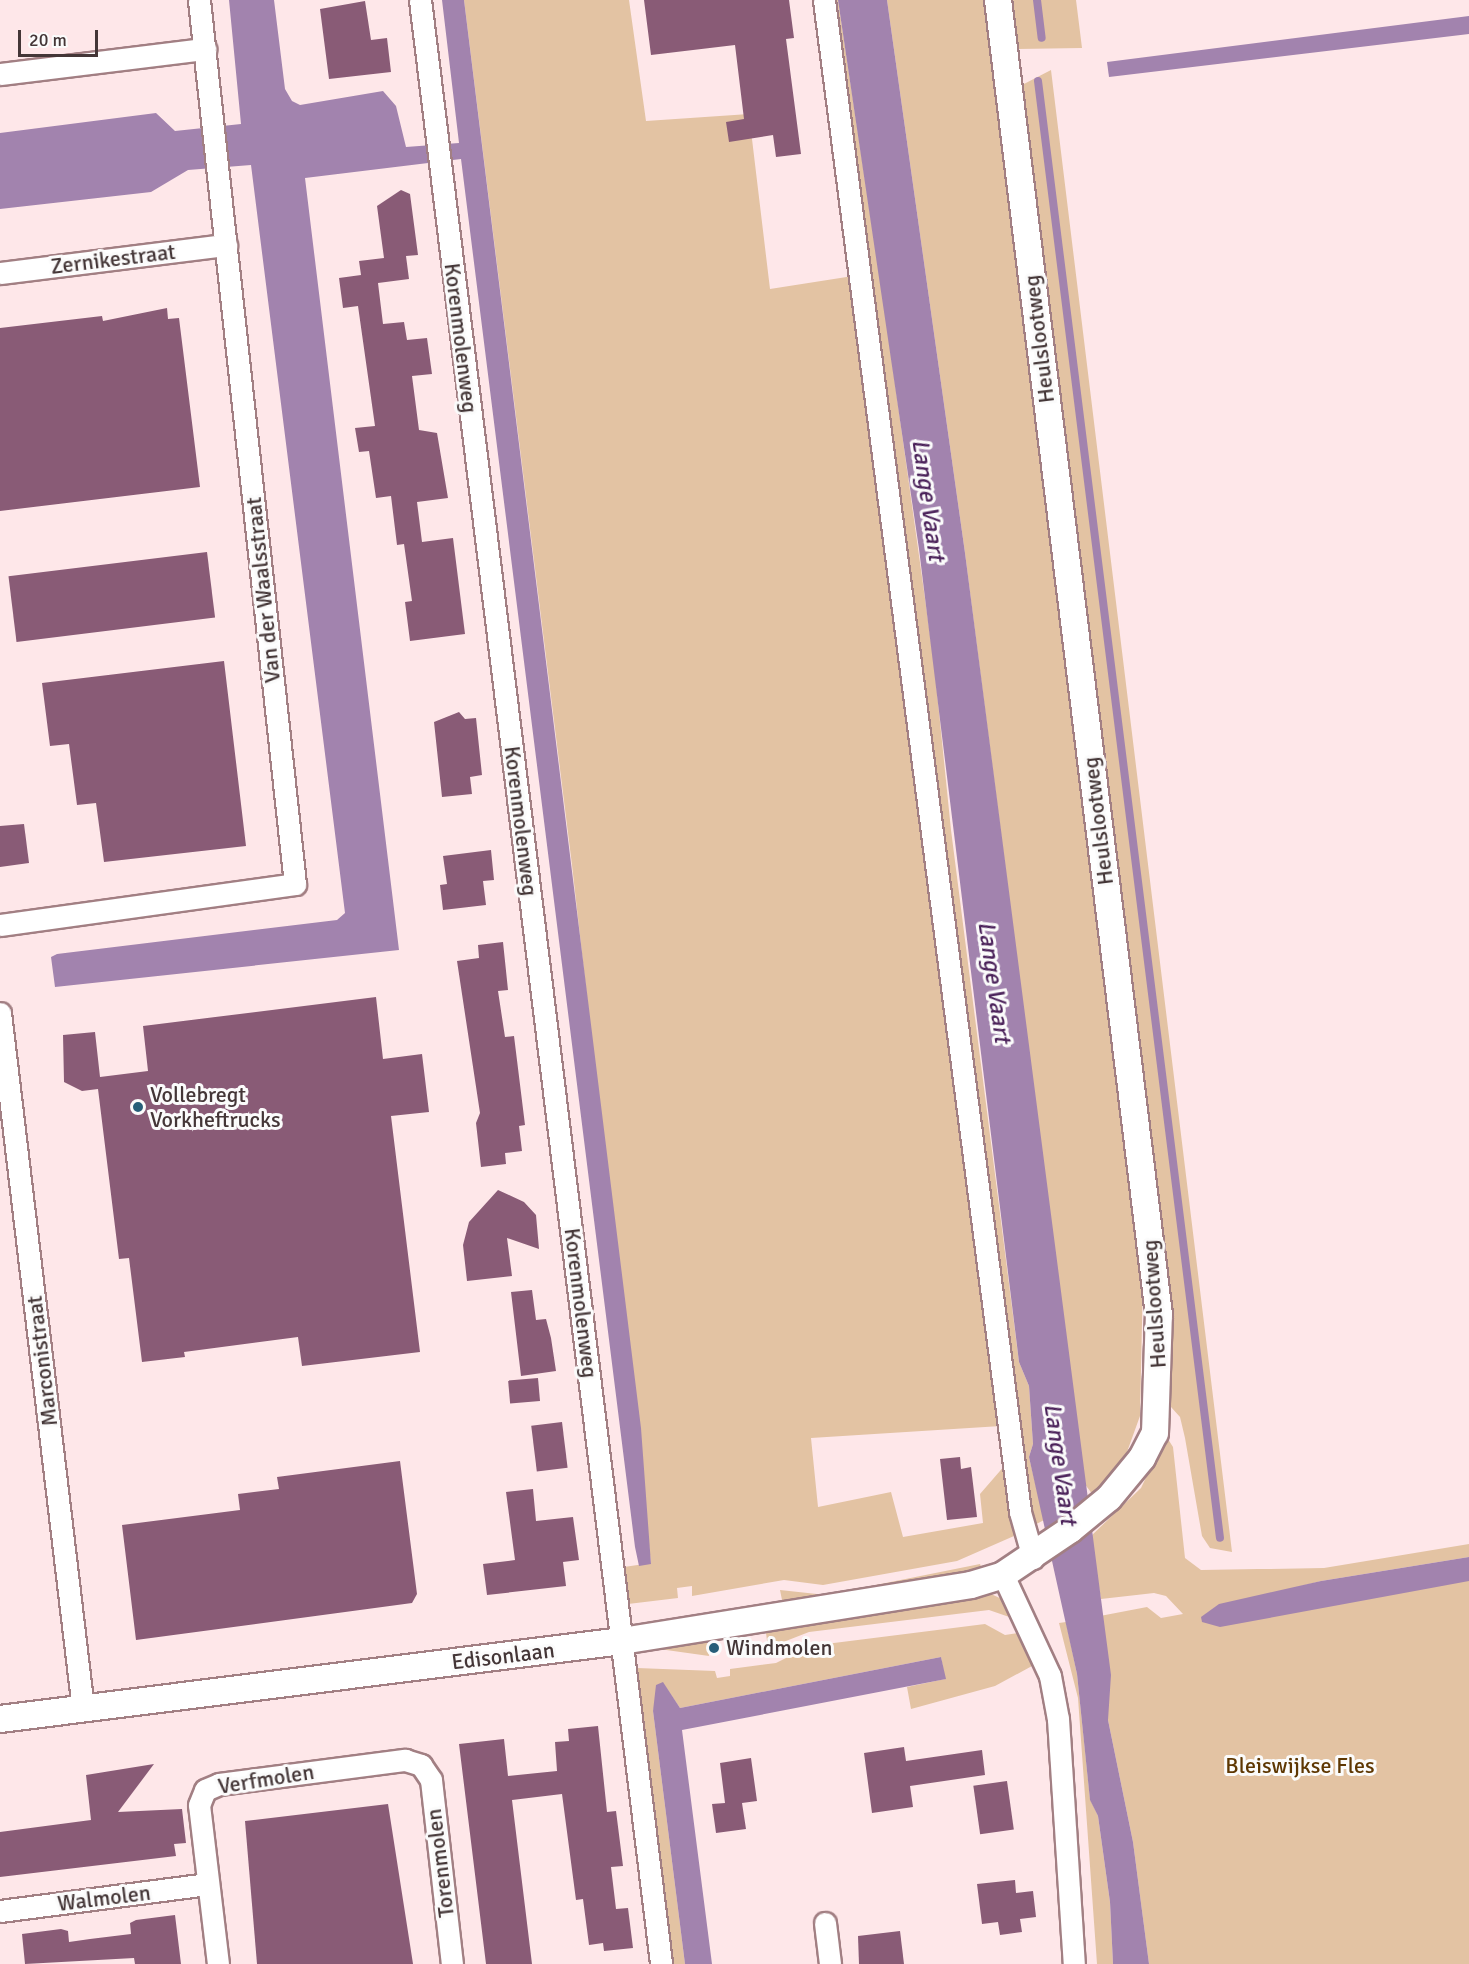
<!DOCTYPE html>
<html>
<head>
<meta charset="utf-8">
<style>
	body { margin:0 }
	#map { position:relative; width:1469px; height:1964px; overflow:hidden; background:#fee7e9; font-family:Signika,sans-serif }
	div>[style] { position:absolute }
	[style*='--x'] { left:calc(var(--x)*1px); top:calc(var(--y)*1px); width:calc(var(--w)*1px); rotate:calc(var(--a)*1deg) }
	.green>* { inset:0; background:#e3c3a3 }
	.water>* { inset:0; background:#a283ae }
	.stream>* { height:8px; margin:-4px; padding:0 4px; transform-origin:4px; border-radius:4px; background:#a283ae }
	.building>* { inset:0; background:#895b76; transform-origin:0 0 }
	.roads { filter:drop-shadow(2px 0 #a27f83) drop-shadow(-2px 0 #a27f83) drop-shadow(0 2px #a27f83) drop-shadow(0 -2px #a27f83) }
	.minor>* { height:21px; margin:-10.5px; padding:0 10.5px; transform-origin:10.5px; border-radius:10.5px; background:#fff }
	.tertiary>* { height:26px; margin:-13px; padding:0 13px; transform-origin:13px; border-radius:13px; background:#fff }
	.dots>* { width:16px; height:16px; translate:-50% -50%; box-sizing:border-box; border:3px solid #fbfbfb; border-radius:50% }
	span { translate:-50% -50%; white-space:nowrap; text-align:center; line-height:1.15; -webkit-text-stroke:6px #fbfbfb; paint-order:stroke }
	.street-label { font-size:22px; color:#443637 }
	.poi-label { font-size:22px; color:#443637 }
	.left { translate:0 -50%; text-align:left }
	.park-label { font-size:22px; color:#5e3702 }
	.water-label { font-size:24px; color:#4b225a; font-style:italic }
	.scale { position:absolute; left:18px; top:30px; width:80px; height:27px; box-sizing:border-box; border:3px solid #443637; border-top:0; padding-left:8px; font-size:18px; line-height:21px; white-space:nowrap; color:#443637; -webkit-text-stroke:4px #fbfbfb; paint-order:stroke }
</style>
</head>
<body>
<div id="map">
	<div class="green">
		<div style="clip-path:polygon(464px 0,629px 0,646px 121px,749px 114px,770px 289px,853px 276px,1001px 1426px,811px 1438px,818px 1507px,891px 1492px,903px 1537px,983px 1523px,980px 1494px,1006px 1464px,1014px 1536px,957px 1561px,823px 1585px,784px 1580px,692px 1596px,692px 1586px,677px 1588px,678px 1598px,628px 1604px,624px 1567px,651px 1563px,572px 865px)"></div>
		<div style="clip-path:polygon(829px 0,838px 0,887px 326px,934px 663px,951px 830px,1019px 1362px,1029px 1386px,1033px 1444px,1029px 1457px,1044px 1520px,1029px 1528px)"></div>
		<div style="clip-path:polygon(887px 0,985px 0,1143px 1276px,1140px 1416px,1127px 1452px,1093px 1495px,1084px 1483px,965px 553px)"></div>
		<div style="clip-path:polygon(1011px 0,1076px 0,1082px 48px,1018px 49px)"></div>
		<div style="clip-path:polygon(1051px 70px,1232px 1552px,1210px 1548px,1202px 1536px,1185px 1438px,1180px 1417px,1171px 1407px,1166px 1257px,1023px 104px,1022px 85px)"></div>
		<div style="clip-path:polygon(1166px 1436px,1173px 1447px,1185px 1558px,1201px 1570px,1324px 1568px,1469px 1544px,1469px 1557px,1321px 1581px,1212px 1609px,1469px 1566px,1469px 1964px,1149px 1964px,1133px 1842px,1108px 1720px,1100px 1616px,1147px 1607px,1161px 1618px,1183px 1614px,1166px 1596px,1154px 1593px,1101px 1599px,1090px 1537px,1141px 1488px)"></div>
		<div style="clip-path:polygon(980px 1564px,982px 1569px,973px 1572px,783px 1605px,780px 1590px,826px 1595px)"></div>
		<div style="clip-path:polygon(991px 1594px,1004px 1600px,1015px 1619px,989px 1610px,809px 1632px,768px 1648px,766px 1633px)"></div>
		<div style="clip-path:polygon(1066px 1622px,1077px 1674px,1090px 1799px,1098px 1816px,1110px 1902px,1113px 1964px,1097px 1964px,1078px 1698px,1059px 1623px)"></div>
		<div style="clip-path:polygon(985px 1624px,1005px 1635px,1018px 1633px,1032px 1666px,995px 1686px,911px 1709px,907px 1687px,945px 1679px,941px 1657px,680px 1708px,663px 1683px,653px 1711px,685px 1964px,673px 1964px,637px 1668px,715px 1671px,717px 1678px,730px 1676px,730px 1669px,776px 1663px,810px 1646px)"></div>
		<div style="clip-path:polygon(707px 1641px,709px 1656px,652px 1648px)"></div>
	</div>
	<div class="water">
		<div style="clip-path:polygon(229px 0,274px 0,285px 89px,292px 101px,300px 105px,383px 91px,396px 106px,406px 147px,459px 143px,442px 0,464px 0,641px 1428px,651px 1564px,639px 1566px,635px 1547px,461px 159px,305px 178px,399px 950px,55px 987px,51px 957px,57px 954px,337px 920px,345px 913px,251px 165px,188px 170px,151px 192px,0 209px,0 133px,156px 113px,175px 131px,241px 124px)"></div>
		<div style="clip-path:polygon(838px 0,887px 0,965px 553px,1101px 1599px,1111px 1675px,1108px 1720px,1133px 1842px,1149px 1964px,1113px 1964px,1110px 1902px,1098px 1816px,1090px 1800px,1077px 1674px,1029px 1457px,1033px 1444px,1029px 1386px,1019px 1362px,919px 549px)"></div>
		<div style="clip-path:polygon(1469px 16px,1469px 34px,1109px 77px,1107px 62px)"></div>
		<div style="clip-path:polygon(1469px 1557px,1469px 1581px,1220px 1627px,1202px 1622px,1201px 1617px,1219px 1604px,1321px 1581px)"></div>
		<div style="clip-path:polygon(941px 1657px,946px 1679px,682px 1730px,712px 1964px,685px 1964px,653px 1711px,656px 1685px,663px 1682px,680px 1708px)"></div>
	</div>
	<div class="stream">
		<div style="--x:1037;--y:0;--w:38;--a:83"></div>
		<div style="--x:1038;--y:81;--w:1468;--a:82.88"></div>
	</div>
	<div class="building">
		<div style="clip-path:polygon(644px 0,789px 0,794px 38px,786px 39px,801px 154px,776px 157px,773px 135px,729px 142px,726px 122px,744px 119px,735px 45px,651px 55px)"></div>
		<div style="clip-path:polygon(365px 1px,371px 40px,387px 38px,391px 72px,329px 79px,320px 9px)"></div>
		<div style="clip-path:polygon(401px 190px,410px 194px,418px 255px,406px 256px,409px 279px,378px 283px,383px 324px,404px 322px,407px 340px,427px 338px,432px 374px,412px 376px,419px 430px,437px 433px,448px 498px,417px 502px,422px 542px,453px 538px,465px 634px,410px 641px,405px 602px,412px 601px,404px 544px,397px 545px,391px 496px,376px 498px,369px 451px,359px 452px,355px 428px,375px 426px,358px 306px,343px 308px,339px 278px,361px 275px,359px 261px,384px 258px,377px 206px)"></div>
		<div style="clip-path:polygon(167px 308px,168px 319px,179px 318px,200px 487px,0 511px,0 328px,102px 316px,103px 321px)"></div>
		<div style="left:207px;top:552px;width:66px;height:200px;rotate:83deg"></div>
		<div style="clip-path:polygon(224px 661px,246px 846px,104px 862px,96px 803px,77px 805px,69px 744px,50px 746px,42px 683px)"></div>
		<div style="clip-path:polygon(459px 712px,465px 719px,476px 718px,482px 775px,470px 777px,472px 794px,442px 797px,434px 722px)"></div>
		<div style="clip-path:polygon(24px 824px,29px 863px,0 867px,0 826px)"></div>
		<div style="clip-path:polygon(491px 850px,494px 880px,483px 881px,486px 905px,443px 910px,440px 885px,447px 884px,443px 856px)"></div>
		<div style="clip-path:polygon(503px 942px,508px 990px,498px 991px,505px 1037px,514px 1036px,525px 1125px,519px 1126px,522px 1151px,505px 1153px,506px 1164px,481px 1167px,476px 1123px,480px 1113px,457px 961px,479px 958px,478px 945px)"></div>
		<div style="clip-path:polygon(376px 997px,383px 1059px,422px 1054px,429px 1112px,391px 1116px,420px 1352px,302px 1366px,298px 1337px,184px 1352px,185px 1357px,142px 1362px,129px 1258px,119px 1259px,98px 1089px,82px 1091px,64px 1082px,63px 1035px,95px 1032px,100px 1077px,148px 1071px,143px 1026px)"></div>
		<div style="clip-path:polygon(498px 1190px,524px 1202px,536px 1215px,539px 1249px,507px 1238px,512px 1276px,467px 1281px,463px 1245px,469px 1222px)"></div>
		<div style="clip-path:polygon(532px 1290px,536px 1320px,546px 1319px,551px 1338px,556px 1371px,521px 1376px,511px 1292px)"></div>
		<div style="left:538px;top:1378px;width:23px;height:30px;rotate:85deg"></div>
		<div style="left:562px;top:1422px;width:46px;height:31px;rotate:83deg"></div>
		<div style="clip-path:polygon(960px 1457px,961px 1469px,971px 1467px,977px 1517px,947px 1520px,940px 1459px)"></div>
		<div style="clip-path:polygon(400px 1461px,417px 1594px,412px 1603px,136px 1640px,122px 1525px,240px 1510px,238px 1494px,279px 1489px,277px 1477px)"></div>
		<div style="clip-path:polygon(533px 1489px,536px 1521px,573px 1517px,579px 1560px,563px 1562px,566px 1586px,487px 1595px,483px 1564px,515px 1560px,506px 1492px)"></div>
		<div style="clip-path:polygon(598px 1726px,607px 1812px,616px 1811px,623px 1866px,611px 1867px,616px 1909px,628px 1908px,633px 1948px,604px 1951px,603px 1943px,589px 1945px,583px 1899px,576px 1900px,562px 1794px,512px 1800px,532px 1964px,486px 1964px,459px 1744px,504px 1739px,508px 1776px,557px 1771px,555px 1742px,569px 1741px,568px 1729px)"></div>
		<div style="clip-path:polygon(904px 1747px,906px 1761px,982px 1750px,985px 1775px,910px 1786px,913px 1807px,872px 1813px,864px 1753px)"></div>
		<div style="clip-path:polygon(751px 1758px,757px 1801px,742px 1803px,746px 1829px,716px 1833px,712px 1804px,725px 1803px,720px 1763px)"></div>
		<div style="clip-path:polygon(154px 1764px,118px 1812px,182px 1809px,186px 1843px,174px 1844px,176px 1856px,0 1877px,0 1832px,91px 1820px,86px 1775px)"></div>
		<div style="left:1007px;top:1781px;width:49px;height:34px;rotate:82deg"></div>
		<div style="clip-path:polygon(388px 1804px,413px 1964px,257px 1964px,245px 1821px)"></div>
		<div style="clip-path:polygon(1015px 1880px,1016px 1893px,1033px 1891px,1036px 1917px,1020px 1919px,1022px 1932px,1000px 1935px,998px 1922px,982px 1924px,977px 1884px)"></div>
		<div style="clip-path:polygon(175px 1915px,181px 1964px,135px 1964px,134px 1958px,25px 1964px,22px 1934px,61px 1929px,68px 1931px,69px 1942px,90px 1939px,131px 1934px,130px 1923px,136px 1920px)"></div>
		<div style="clip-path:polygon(900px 1931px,904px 1964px,859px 1964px,858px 1936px)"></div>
	</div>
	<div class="roads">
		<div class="minor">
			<div style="--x:420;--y:0;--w:1979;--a:83"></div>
			<div style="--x:824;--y:0;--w:1525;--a:82.61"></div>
			<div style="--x:1020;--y:1512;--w:48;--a:74.2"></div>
			<div style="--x:0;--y:74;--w:207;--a:-7"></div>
			<div style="--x:0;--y:273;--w:228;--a:-7.1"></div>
			<div style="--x:0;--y:925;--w:298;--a:-7.9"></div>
			<div style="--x:295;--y:884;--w:889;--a:-96.2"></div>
			<div style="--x:0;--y:1013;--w:701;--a:83.2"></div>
			<div style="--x:1003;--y:1575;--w:111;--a:65"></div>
			<div style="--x:1050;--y:1676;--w:44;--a:79.5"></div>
			<div style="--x:1058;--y:1719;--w:246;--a:86.3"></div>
			<div style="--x:0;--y:1911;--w:209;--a:-7.4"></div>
			<div style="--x:825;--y:1923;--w:41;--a:83"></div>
			<div style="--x:218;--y:1964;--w:160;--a:-96.8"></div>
			<div style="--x:199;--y:1805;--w:16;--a:-68"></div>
			<div style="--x:205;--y:1790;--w:15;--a:-23"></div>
			<div style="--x:219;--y:1784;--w:188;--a:-7.4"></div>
			<div style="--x:405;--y:1760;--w:17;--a:17"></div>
			<div style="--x:421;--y:1765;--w:18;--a:56"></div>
			<div style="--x:431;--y:1780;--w:185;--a:83.5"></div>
		</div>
		<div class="tertiary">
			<div style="--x:0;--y:1719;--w:627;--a:-7.15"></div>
			<div style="--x:622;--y:1641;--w:353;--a:-9.1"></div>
			<div style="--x:971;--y:1585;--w:34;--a:-17"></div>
			<div style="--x:1003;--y:1575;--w:81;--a:-33.9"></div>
			<div style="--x:1070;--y:1530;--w:50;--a:-39.4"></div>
			<div style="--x:1109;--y:1498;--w:52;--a:-50.5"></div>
			<div style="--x:1142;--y:1458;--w:28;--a:-63"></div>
			<div style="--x:1155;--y:1433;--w:118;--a:-88.1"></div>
			<div style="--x:1159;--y:1315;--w:1325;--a:-96.98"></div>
		</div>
	</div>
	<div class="dots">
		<div style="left:138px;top:1107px;background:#275e79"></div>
		<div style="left:714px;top:1648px;background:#275e79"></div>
	</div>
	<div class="street-label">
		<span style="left:113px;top:259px;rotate:-7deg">Zernikestraat</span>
		<span style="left:461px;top:338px;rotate:83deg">Korenmolenweg</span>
		<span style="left:1039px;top:339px;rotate:-97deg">Heulslootweg</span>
		<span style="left:263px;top:590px;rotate:-96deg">Van der Waalsstraat</span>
		<span style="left:521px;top:821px;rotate:83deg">Korenmolenweg</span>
		<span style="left:1098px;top:821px;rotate:-97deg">Heulslootweg</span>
		<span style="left:581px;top:1303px;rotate:83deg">Korenmolenweg</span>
		<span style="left:1154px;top:1304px;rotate:-94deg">Heulslootweg</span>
		<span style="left:42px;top:1361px;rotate:-97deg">Marconistraat</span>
		<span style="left:503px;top:1656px;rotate:-7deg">Edisonlaan</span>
		<span style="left:266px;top:1779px;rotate:-9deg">Verfmolen</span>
		<span style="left:440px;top:1863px;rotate:-97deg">Torenmolen</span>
		<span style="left:104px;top:1898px;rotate:-7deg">Walmolen</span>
	</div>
	<div class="poi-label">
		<span class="left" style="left:150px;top:1107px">Vollebregt<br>Vorkheftrucks</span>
		<span class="left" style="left:726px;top:1648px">Windmolen</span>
	</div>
	<div class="park-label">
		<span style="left:1300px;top:1766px">Bleiswijkse Fles</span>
	</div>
	<div class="water-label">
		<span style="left:928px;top:500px;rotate:82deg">Lange Vaart</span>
		<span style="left:994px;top:982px;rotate:82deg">Lange Vaart</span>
		<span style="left:1060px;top:1464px;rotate:82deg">Lange Vaart</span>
	</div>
	<div class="scale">20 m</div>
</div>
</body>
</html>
